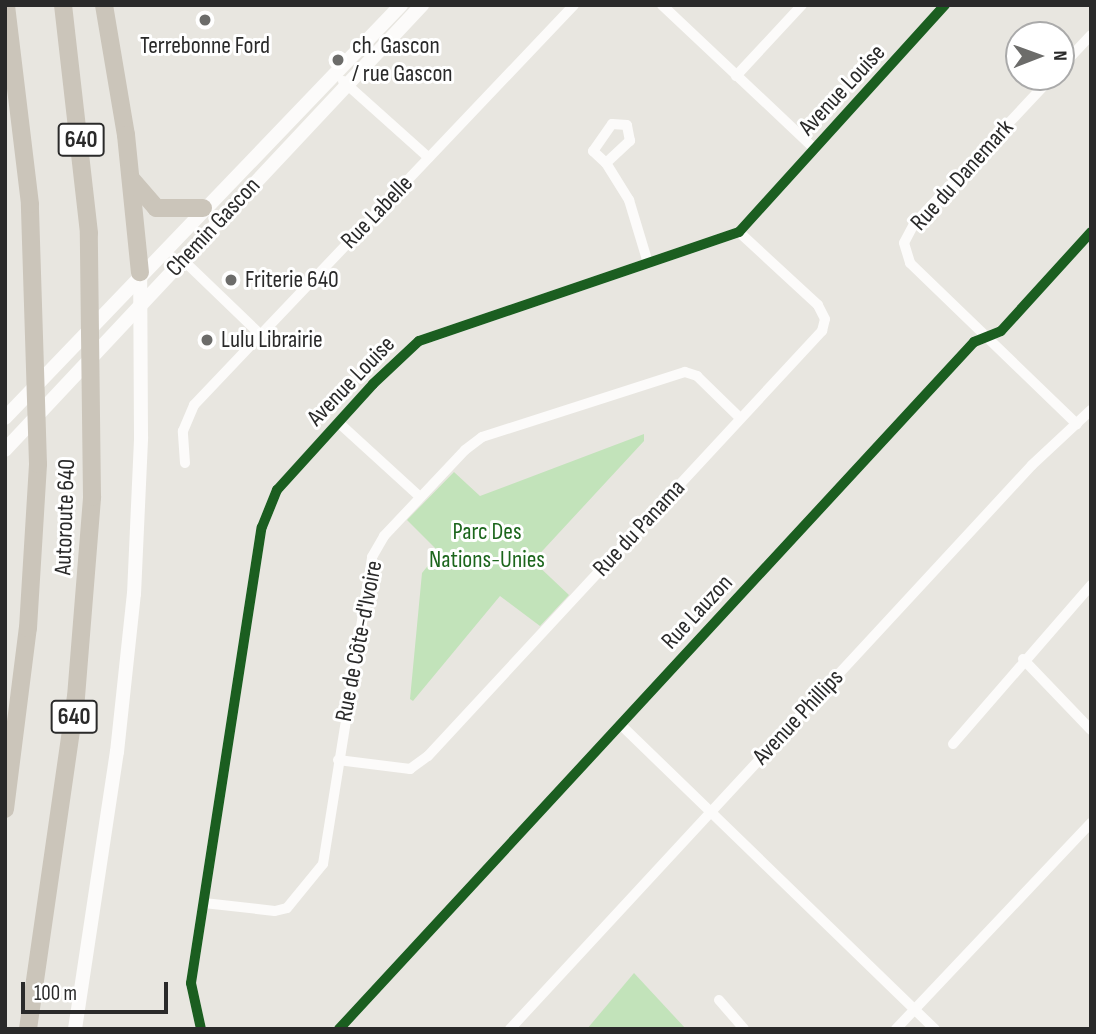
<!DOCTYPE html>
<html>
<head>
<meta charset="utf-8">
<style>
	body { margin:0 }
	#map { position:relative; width:1096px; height:1034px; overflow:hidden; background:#e8e6e0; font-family:"Sofia Sans Condensed",sans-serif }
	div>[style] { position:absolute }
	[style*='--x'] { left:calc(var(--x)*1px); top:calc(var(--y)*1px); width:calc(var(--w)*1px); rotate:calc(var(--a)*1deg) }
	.green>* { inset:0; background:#c2e3ba }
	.street>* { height:10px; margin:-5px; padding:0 5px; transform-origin:5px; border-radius:5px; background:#fcfbfa }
	.secondary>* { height:14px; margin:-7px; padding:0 7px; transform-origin:7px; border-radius:7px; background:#fcfbfa }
	.highway>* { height:18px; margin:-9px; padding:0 9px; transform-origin:9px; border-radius:9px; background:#cbc5ba }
	.cycleway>* { height:10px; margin:-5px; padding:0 5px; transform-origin:5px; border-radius:5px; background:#1b5e20 }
	.dots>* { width:19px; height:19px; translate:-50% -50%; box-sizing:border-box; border:4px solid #fff; border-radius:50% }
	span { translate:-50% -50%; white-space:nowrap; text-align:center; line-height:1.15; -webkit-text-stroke:6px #fff; paint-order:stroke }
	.shield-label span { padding:2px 5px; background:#fff; border:2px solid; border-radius:5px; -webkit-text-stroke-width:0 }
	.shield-label { font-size:23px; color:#2a2a2a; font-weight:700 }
	.poi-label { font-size:24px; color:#2a2a2a }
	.left { translate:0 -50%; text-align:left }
	.street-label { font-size:24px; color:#2a2a2a }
	.park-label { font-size:24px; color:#1c661c }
	.frame { position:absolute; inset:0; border:7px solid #2a2a2a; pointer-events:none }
	.north { position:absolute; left:1005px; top:21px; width:70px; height:70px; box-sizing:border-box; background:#fff; border:2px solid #aaa; border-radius:50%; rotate:89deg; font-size:19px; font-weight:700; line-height:28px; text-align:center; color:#2a2a2a }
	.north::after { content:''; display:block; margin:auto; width:24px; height:32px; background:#6c6c6a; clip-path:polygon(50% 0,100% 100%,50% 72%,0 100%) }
	.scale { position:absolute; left:21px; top:982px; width:147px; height:32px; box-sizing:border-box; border:4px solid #2a2a2a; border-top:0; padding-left:9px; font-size:21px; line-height:24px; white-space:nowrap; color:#2a2a2a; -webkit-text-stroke:5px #fff; paint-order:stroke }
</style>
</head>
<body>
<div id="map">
	<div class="green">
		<div style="clip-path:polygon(644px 434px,644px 441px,533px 561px,569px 595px,540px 626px,500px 596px,413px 701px,410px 699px,422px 573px,439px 552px,407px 520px,454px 472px,480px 496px)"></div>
		<div style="clip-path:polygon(634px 973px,686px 1029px,587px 1029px)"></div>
	</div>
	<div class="street">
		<div style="--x:662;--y:5;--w:210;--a:43.3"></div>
		<div style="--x:1061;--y:67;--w:44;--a:-46.8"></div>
		<div style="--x:736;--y:76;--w:97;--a:-47.1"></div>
		<div style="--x:1052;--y:77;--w:202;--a:133.2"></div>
		<div style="--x:914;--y:224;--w:21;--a:118"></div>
		<div style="--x:904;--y:243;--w:21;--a:73"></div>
		<div style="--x:910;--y:263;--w:232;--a:44"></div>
		<div style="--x:343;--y:81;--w:115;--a:41.8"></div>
		<div style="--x:606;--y:163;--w:33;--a:-43"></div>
		<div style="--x:630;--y:141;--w:16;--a:-101"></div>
		<div style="--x:627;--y:125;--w:15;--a:-176"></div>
		<div style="--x:612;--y:124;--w:33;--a:125"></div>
		<div style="--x:593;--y:151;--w:18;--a:43"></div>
		<div style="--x:606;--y:163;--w:44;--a:58.1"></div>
		<div style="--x:629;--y:200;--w:66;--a:73.2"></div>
		<div style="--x:183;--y:260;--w:108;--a:43.9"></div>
		<div style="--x:339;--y:423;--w:110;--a:42.4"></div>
		<div style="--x:185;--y:463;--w:32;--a:-94"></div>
		<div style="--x:183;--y:431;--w:28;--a:-67"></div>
		<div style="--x:194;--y:405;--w:552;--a:-46.47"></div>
		<div style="--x:1023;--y:659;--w:98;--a:46.2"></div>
		<div style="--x:621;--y:725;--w:437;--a:44.1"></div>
		<div style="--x:953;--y:744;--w:211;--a:-49"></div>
		<div style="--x:338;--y:760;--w:73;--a:7.1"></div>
		<div style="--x:410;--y:769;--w:22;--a:-36"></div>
		<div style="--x:428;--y:756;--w:580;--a:-47.17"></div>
		<div style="--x:822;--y:331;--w:12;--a:-76"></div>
		<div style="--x:825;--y:319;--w:16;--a:-117"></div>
		<div style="--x:818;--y:305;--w:108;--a:-137.3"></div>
		<div style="--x:204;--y:903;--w:71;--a:6.4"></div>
		<div style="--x:275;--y:911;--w:12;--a:-14"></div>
		<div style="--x:287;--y:908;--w:57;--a:-50.7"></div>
		<div style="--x:323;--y:864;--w:311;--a:-80.9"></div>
		<div style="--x:372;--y:557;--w:24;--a:-60"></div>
		<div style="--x:384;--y:536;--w:118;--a:-46.7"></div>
		<div style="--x:465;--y:450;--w:21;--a:-37"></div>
		<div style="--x:482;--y:437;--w:213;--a:-17.8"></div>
		<div style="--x:685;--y:372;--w:13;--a:18"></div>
		<div style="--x:697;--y:376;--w:60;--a:44.3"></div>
		<div style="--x:719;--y:1000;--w:38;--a:49"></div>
		<div style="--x:201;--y:1029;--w:47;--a:-102.3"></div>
		<div style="--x:191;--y:983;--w:461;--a:-81.2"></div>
		<div style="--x:262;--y:527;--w:40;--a:-68"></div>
		<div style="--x:277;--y:490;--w:143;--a:-47.8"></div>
		<div style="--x:373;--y:384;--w:63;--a:-43.1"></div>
		<div style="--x:419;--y:341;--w:338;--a:-18.8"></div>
		<div style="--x:739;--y:232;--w:307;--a:-47.8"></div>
		<div style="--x:339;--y:1029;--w:936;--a:-47.25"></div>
		<div style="--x:974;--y:342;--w:29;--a:-22"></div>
		<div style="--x:1001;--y:331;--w:134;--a:-47.7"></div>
		<div style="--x:510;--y:1029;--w:768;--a:-47.21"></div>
		<div style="--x:1032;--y:465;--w:81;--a:-43"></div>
		<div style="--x:896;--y:1029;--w:284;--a:-46.6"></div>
	</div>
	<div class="secondary">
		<div style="--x:5;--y:418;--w:572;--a:-46.2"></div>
		<div style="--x:5;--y:450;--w:610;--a:-46.86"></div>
		<div style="--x:75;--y:1029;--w:280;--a:-81.4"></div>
		<div style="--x:117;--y:752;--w:159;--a:-83.9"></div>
		<div style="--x:134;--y:594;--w:157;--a:-87.4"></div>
		<div style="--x:141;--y:437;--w:165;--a:-90.3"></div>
	</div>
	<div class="highway">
		<div style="--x:104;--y:5;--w:132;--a:80.4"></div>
		<div style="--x:126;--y:135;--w:138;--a:84.2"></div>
		<div style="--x:132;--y:180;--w:37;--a:49"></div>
		<div style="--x:156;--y:208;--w:47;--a:0"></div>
		<div style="--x:5;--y:809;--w:182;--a:-82.8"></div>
		<div style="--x:28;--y:628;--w:164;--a:-86.5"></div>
		<div style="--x:38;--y:464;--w:260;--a:-91.8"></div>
		<div style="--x:30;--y:204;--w:200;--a:-96.9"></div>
		<div style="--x:28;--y:1029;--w:335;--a:-81.8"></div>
		<div style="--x:76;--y:697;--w:201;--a:-85.4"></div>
		<div style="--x:92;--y:497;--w:264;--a:-90.7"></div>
		<div style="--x:89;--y:233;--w:229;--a:-96.5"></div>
	</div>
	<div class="cycleway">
		<div style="--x:201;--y:1029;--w:47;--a:-102.3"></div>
		<div style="--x:191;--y:983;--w:461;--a:-81.2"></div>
		<div style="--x:262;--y:527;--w:40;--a:-68"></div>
		<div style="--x:277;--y:490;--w:143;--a:-47.8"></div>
		<div style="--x:373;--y:384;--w:63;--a:-43.1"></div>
		<div style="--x:419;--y:341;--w:338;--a:-18.8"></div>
		<div style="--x:739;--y:232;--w:307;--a:-47.8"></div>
		<div style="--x:339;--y:1029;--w:936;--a:-47.25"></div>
		<div style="--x:974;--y:342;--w:29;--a:-22"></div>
		<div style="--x:1001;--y:331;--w:134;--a:-47.7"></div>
	</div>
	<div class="dots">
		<div style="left:205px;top:20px;background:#6c6c6a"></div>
		<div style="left:338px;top:60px;background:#6c6c6a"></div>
		<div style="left:231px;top:280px;background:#6c6c6a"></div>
		<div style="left:207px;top:340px;background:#6c6c6a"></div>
	</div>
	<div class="shield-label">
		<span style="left:81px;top:140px">640</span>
		<span style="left:74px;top:717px">640</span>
	</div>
	<div class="poi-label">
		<span style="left:205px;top:46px">Terrebonne Ford</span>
		<span class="left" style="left:352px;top:60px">ch. Gascon<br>/ rue Gascon</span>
		<span class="left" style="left:245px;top:280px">Friterie 640</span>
		<span class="left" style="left:221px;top:340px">Lulu Librairie</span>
	</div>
	<div class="street-label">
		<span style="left:842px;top:90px;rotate:-47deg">Avenue Louise</span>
		<span style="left:962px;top:175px;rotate:-48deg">Rue du Danemark</span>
		<span style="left:377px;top:212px;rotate:-46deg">Rue Labelle</span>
		<span style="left:213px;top:227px;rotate:-47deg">Chemin Gascon</span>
		<span style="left:351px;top:381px;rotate:-46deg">Avenue Louise</span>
		<span style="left:65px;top:517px;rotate:-88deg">Autoroute 640</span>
		<span style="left:639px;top:528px;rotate:-47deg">Rue du Panama</span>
		<span style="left:697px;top:612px;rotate:-47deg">Rue Lauzon</span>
		<span style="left:359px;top:641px;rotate:-79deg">Rue de Côte-d'Ivoire</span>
		<span style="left:798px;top:717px;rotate:-47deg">Avenue Phillips</span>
	</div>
	<div class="park-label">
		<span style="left:487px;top:546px">Parc Des<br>Nations-Unies</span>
	</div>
	<div class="frame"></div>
	<div class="north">N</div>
	<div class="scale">100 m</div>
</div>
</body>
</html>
